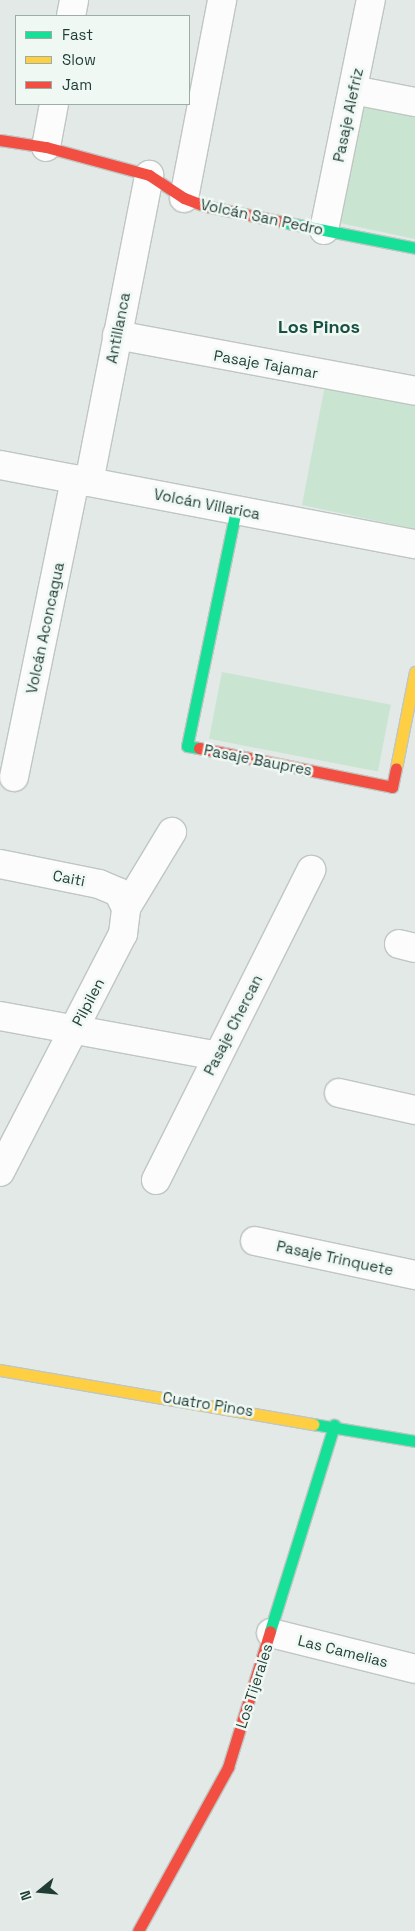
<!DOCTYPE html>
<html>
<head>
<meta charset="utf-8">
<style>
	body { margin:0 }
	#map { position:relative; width:415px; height:1931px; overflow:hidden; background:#e2e9e6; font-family:"Space Grotesk",sans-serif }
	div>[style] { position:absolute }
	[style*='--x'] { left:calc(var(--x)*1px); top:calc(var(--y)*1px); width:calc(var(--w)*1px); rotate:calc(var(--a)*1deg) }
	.green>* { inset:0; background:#cae4d2; transform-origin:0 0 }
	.roads { filter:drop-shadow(1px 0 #bfc6c3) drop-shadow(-1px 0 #bfc6c3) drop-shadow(0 1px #bfc6c3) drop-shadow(0 -1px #bfc6c3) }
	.street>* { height:28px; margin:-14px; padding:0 14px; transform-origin:14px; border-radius:14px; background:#fbfcfb }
	.fast>* { height:11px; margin:-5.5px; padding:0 5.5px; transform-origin:5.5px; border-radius:5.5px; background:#16e098 }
	.slow>* { height:11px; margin:-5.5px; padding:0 5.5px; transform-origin:5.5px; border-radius:5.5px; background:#ffcf43 }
	.jam>* { height:11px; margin:-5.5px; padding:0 5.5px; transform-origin:5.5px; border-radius:5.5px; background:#f24e42 }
	span { translate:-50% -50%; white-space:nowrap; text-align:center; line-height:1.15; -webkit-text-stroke:5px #f0f8f4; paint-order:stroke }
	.street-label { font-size:15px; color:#1f3d35 }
	.quarter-label { font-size:18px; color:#1a5043; font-weight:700 }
	.legend { position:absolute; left:15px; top:15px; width:175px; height:90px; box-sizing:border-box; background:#f0f8f4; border:1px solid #9cada8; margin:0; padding:6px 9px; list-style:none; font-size:15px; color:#1f3d35 }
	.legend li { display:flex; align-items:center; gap:10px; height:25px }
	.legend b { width:25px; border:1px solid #9cada8 }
	.north { position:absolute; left:15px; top:1866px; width:50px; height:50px; -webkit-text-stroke:4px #f0f8f4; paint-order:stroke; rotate:253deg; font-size:14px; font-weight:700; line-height:20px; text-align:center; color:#1f3d35 }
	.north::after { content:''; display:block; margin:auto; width:18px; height:22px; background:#1f3d35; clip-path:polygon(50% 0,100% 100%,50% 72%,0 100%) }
</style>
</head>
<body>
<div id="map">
	<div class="green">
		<div style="clip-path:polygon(364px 104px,415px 115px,415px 239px,340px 223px)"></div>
		<div style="clip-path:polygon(325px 385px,415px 402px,415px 529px,302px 505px)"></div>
		<div style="left:222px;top:672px;width:172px;height:68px;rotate:11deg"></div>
	</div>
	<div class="roads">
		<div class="street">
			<div style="--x:71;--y:16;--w:16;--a:-79"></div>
			<div style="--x:353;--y:90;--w:63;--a:11"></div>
			<div style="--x:46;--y:147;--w:44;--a:-79.5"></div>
			<div style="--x:184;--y:198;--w:202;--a:-79.1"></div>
			<div style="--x:324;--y:230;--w:235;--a:-78.5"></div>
			<div style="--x:117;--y:335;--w:303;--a:10.6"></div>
			<div style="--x:0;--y:465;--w:422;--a:10.8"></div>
			<div style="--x:89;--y:482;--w:313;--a:-78.9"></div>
			<div style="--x:14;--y:777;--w:304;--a:-78.4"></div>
			<div style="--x:0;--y:864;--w:101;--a:11.4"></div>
			<div style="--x:99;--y:884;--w:21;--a:23"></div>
			<div style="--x:118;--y:892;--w:18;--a:63"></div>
			<div style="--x:399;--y:944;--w:16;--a:14"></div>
			<div style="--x:0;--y:1016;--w:221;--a:10.4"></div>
			<div style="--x:339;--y:1093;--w:78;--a:12.6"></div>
			<div style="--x:0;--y:1172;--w:268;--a:-62.7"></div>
			<div style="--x:123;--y:934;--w:26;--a:-83"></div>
			<div style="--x:126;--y:908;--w:89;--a:-58.8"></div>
			<div style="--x:156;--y:1180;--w:347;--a:-63.4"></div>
			<div style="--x:255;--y:1241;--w:164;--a:12"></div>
			<div style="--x:271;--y:1633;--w:148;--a:14"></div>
		</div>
		<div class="fast">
			<div style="--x:278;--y:221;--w:140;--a:11.1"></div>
			<div style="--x:199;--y:748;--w:12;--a:-171"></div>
			<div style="--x:187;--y:746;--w:241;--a:-78.3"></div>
			<div style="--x:313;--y:1424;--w:103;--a:9.5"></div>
			<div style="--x:270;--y:1631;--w:216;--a:-72.7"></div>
		</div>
		<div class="slow">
			<div style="--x:396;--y:768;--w:98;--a:-78.8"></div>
			<div style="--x:0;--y:1370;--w:318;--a:9.8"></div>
		</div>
		<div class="jam">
			<div style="--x:0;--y:140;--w:47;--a:8.7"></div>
			<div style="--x:46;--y:147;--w:107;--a:15.2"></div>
			<div style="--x:149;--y:175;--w:42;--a:33.3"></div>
			<div style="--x:184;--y:198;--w:22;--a:21"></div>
			<div style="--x:205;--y:206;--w:75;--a:11.6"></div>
			<div style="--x:199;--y:748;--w:197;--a:11.4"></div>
			<div style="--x:392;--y:787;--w:19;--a:-78"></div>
			<div style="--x:138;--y:1931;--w:187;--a:-61.2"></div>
			<div style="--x:228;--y:1767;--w:142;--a:-72.8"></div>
		</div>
	</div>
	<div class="street-label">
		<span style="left:348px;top:115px;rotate:-78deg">Pasaje Alefriz</span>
		<span style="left:262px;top:217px;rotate:12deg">Volcán San Pedro</span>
		<span style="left:118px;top:328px;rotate:-79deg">Antillanca</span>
		<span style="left:266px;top:364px;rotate:10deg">Pasaje Tajamar</span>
		<span style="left:207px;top:504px;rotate:11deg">Volcán Villarica</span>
		<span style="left:45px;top:628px;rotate:-78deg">Volcán Aconcagua</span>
		<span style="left:258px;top:760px;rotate:11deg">Pasaje Baupres</span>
		<span style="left:69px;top:878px;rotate:11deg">Caiti</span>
		<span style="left:88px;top:1002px;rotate:-62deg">Pilpilen</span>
		<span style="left:233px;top:1025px;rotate:-63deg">Pasaje Chercan</span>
		<span style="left:335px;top:1258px;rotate:12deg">Pasaje Trinquete</span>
		<span style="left:208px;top:1404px;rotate:9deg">Cuatro Pinos</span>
		<span style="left:343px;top:1651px;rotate:14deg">Las Camelias</span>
		<span style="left:254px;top:1686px;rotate:-72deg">Los Tijerales</span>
	</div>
	<div class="quarter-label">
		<span style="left:319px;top:327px">Los Pinos</span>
	</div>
	<ul class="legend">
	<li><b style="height:6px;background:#16e098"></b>Fast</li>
	<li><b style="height:6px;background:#ffcf43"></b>Slow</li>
	<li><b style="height:6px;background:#f24e42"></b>Jam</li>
	</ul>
	<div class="north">N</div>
</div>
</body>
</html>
